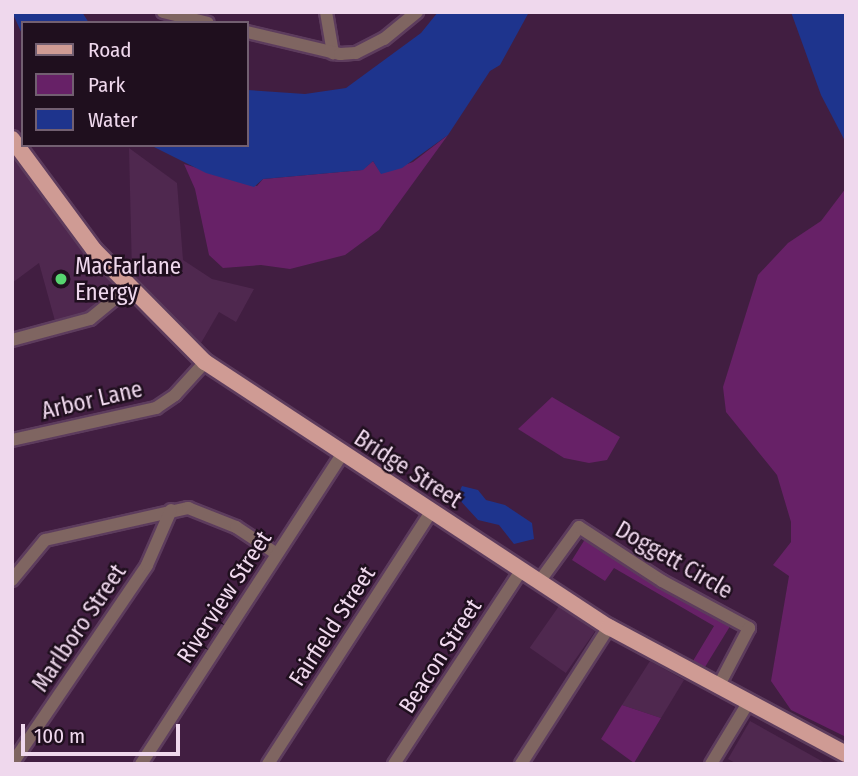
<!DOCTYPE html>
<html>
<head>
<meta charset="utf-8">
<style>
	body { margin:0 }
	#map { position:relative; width:858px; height:776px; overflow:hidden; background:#411e41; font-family:"Fira Sans Condensed",sans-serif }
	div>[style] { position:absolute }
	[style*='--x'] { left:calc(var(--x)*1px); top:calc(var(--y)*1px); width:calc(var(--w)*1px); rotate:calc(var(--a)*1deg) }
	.built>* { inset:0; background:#4f284f; transform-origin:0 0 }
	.green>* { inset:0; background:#672167 }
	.water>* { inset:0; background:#1e348d }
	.roads { filter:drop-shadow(2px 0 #5d3c5d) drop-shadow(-2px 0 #5d3c5d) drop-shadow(0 2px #5d3c5d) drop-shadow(0 -2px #5d3c5d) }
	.minor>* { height:12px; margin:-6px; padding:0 6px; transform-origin:6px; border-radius:6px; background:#7f6561 }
	.major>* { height:16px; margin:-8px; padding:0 8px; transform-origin:8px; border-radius:8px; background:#cf9b94 }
	.dots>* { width:19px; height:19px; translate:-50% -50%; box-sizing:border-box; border:4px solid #1f0f1e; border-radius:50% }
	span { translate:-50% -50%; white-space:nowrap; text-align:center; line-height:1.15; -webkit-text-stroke:5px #1f0f1e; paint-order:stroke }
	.poi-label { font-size:23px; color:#efd8ed }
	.left { translate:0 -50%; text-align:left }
	.street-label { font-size:23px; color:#efd8ed }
	.frame { position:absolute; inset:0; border:14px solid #efd8ed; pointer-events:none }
	.legend { position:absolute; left:21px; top:21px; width:228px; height:126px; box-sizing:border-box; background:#1f0f1e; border:2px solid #725f71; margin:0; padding:9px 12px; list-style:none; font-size:21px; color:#efd8ed }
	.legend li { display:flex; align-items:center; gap:14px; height:35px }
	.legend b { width:35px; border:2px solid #725f71 }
	.scale { position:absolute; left:21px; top:724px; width:159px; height:32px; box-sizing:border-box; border:4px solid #efd8ed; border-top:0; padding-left:9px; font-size:21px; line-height:24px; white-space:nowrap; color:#efd8ed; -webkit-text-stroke:5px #1f0f1e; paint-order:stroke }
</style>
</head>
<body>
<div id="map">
	<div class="built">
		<div style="clip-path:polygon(129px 148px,177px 183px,183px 260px,212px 279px,254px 289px,236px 322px,219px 312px,201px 343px,132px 273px)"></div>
		<div style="clip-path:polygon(12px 158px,115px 282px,86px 313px,55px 321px,39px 263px,12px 283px)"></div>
		<div style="left:559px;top:606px;width:44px;height:51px;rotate:35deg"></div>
		<div style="clip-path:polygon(650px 661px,684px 680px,661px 718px,622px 705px)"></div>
		<div style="clip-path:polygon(750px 721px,827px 764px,737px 764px,728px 759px)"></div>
	</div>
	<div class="green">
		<div style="clip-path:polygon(448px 135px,379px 230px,345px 255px,290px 269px,261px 265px,223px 268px,209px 255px,195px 189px,184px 164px,257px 186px,263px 179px,362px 170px,373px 161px,381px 173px,413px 162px)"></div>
		<div style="clip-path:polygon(846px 188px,846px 737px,791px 710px,771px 681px,789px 576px,773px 565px,791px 542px,791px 522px,777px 475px,726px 412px,723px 387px,758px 275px,788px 243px,821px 221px)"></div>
		<div style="clip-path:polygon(552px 397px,620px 437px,607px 460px,589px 463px,564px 458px,518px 429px)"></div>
		<div style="clip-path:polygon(587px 536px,732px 623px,705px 667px,693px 661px,714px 626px,614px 568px,605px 581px,572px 560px)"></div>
		<div style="clip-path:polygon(622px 705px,661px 718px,634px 763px,601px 739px)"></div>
	</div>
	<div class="water">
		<div style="clip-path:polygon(12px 12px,82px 12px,89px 23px,23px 23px,23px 36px)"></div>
		<div style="clip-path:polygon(438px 12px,529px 12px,500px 65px,490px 71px,448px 135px,402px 168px,381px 174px,373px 161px,363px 170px,263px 179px,254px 187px,206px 173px,150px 145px,247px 145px,247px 90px,305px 94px,346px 88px,421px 33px)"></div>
		<div style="clip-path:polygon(791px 12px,846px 12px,846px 143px,821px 95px)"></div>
		<div style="clip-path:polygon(462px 486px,478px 490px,486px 500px,505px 505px,532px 523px,534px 539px,514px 544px,499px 525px,478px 520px,457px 497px)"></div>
	</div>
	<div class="roads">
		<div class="minor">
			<div style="--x:163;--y:12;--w:46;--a:13.7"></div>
			<div style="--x:326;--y:12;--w:42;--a:80.3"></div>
			<div style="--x:247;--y:32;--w:96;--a:13.3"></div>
			<div style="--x:340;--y:54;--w:16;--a:-4"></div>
			<div style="--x:356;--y:53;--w:31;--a:-27"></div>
			<div style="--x:384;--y:39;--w:43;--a:-39.3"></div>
			<div style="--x:12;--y:340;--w:81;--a:-15.1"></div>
			<div style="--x:90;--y:319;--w:50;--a:-39.4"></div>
			<div style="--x:12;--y:440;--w:148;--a:-12.5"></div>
			<div style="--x:156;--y:408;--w:23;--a:-34"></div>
			<div style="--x:175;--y:395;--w:45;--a:-47.7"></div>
			<div style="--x:12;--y:580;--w:52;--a:-50.5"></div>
			<div style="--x:45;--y:540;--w:147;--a:-12.6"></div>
			<div style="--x:188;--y:508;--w:52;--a:21.6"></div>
			<div style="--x:236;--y:527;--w:49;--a:33.4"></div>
			<div style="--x:539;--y:582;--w:68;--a:-54"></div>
			<div style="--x:579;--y:527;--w:99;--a:33"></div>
			<div style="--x:662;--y:581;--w:99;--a:28.4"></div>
			<div style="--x:749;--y:628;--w:67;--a:117.7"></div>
			<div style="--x:12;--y:764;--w:240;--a:-55.8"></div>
			<div style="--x:147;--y:565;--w:60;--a:-66.4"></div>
			<div style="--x:141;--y:764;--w:371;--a:-57"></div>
			<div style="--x:268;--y:764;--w:300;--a:-57.1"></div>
			<div style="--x:394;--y:764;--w:231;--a:-56.7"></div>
			<div style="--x:521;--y:764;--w:163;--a:-57.3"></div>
			<div style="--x:711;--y:764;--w:71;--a:-58.8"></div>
		</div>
		<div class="major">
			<div style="--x:12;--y:139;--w:138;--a:53.5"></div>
			<div style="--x:94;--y:250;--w:158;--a:45.3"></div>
			<div style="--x:205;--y:362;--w:483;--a:33.3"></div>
			<div style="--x:609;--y:627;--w:269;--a:28.2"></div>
		</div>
	</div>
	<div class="dots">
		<div style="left:61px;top:279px;background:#57d570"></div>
	</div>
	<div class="poi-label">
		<span class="left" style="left:75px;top:279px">MacFarlane<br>Energy</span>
	</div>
	<div class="street-label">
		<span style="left:92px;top:400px;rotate:-13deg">Arbor Lane</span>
		<span style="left:408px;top:469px;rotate:33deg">Bridge Street</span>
		<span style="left:674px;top:560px;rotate:30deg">Doggett Circle</span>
		<span style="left:224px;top:597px;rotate:-57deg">Riverview Street</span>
		<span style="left:332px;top:626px;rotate:-57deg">Fairfield Street</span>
		<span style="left:79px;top:628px;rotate:-56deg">Marlboro Street</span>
		<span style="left:440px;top:656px;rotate:-57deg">Beacon Street</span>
	</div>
	<div class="frame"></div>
	<ul class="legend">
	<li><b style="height:9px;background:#cf9b94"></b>Road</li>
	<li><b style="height:19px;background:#672167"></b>Park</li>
	<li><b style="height:19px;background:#1e348d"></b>Water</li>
	</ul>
	<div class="scale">100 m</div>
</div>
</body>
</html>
